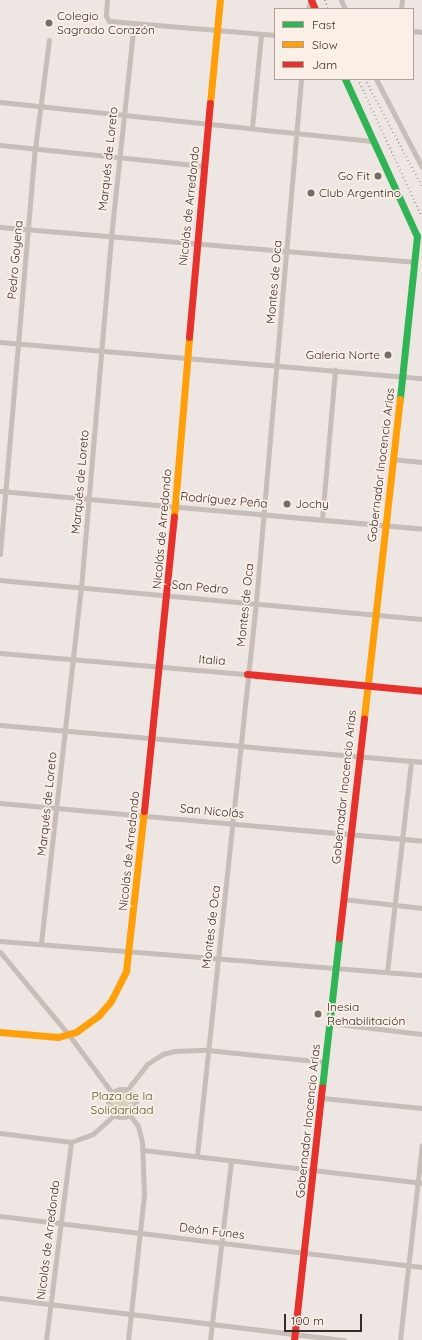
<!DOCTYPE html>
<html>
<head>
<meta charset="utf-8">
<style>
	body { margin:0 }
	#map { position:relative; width:422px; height:1340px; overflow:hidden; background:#eee6e2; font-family:Quicksand,sans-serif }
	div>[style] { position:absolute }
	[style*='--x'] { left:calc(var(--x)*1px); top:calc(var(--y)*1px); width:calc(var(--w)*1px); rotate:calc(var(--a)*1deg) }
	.green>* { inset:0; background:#d2d3ba }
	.round { border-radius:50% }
	.street>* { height:5px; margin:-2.5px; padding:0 2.5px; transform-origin:2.5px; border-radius:2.5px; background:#c7beba }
	.street>.ring { margin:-2.5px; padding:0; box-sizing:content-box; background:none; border:5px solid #c7beba; border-radius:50% }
	.fast>* { height:7px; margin:-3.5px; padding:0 3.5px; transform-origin:3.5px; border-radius:3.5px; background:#30b455 }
	.slow>* { height:7px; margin:-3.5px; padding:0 3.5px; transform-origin:3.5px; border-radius:3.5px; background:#ff9f0a }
	.jam>* { height:7px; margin:-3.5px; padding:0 3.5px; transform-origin:3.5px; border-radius:3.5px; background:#e5322d }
	.rail>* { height:1.5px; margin-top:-0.75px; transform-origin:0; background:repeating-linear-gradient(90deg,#afa8a5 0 1px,transparent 0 4px) }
	.dots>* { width:11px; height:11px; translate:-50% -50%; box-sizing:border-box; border:2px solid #fbf0e8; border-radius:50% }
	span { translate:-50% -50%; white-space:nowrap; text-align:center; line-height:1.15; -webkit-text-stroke:3.5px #fbf0e8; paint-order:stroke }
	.poi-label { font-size:12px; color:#392b28 }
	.left { translate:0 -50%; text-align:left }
	.right { translate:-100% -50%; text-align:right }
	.street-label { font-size:12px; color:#392b28 }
	.park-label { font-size:12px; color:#4d5929 }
	.legend { position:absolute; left:274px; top:8px; width:140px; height:72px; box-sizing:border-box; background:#fbf0e8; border:1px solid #ada19b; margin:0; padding:5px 7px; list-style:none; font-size:12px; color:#392b28 }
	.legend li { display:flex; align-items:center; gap:8px; height:20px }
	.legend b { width:20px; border:1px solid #ada19b }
	.scale { position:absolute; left:284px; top:1314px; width:78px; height:18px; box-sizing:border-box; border:2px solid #392b28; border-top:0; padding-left:5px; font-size:12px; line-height:14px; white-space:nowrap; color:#392b28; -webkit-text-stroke:3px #fbf0e8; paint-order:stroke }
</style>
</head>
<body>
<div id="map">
	<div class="green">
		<div class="round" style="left:109px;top:1090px;width:26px;height:26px"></div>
	</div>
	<div class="street">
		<div style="--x:107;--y:0;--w:16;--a:94"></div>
		<div style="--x:106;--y:16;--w:6;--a:59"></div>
		<div style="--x:109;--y:21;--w:167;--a:4.8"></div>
		<div style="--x:341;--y:0;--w:10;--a:66"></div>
		<div style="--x:308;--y:9;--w:9;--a:-72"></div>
		<div style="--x:401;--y:9;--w:9;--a:-84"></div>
		<div style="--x:413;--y:31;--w:9;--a:6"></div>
		<div style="--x:376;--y:79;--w:99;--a:62.4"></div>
		<div style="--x:0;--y:102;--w:374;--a:6"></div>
		<div style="--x:252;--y:128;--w:94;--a:-84.5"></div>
		<div style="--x:0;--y:145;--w:205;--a:5.9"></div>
		<div style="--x:0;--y:227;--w:415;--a:4.8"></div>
		<div style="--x:0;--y:342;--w:424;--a:4.9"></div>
		<div style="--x:392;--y:459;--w:30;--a:6"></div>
		<div style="--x:0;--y:491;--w:424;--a:5.1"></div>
		<div style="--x:322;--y:519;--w:150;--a:-85"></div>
		<div style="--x:0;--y:554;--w:407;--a:-85.1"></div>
		<div style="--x:35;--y:149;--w:110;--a:-82.7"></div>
		<div style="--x:0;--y:580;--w:424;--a:5.3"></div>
		<div style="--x:0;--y:653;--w:248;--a:4.9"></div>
		<div style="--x:0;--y:725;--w:424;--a:5"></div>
		<div style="--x:0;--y:803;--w:424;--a:5.1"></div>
		<div style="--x:343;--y:899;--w:80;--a:6.5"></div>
		<div style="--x:0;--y:941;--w:423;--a:4.6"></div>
		<div style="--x:41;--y:943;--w:357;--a:-83.6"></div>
		<div style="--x:81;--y:588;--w:352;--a:-85.1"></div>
		<div style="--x:111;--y:237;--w:215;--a:-83.9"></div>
		<div style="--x:0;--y:952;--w:108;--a:50.3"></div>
		<div style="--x:69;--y:1035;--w:72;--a:53.4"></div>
		<div style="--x:387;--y:972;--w:212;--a:-83.5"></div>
		<div style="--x:330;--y:1023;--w:93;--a:6.8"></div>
		<div class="ring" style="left:108px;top:1089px;width:23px;height:23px"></div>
		<div style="--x:127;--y:1090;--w:33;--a:-52"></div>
		<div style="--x:147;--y:1064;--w:19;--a:-32"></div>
		<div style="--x:163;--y:1054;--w:11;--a:-15"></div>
		<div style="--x:174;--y:1051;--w:33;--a:-2"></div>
		<div style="--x:207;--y:1050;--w:119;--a:5.8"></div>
		<div style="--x:322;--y:1098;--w:100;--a:5.7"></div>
		<div style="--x:0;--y:1133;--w:72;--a:7.2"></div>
		<div style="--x:71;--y:1142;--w:23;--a:-20"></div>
		<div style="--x:93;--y:1134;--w:28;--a:-42"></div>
		<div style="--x:143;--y:1150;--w:281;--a:6.7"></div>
		<div style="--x:197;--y:1156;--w:557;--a:-83.92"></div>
		<div style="--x:256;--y:602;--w:525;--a:-85.08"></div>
		<div style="--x:0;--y:1216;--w:425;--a:6.9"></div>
		<div style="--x:0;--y:1298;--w:347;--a:7"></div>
		<div style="--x:46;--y:1340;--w:200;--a:-82.8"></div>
		<div style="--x:128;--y:1340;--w:147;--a:-83.7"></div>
		<div style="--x:144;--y:1194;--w:52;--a:-92.2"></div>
		<div style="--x:142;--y:1142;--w:16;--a:-104"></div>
		<div style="--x:138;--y:1126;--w:14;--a:-126"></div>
		<div style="--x:210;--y:1340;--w:181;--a:-83.3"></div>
		<div style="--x:400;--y:1340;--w:196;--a:-83.6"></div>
	</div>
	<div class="fast">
		<div style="--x:345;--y:79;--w:173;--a:65.4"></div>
		<div style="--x:417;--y:236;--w:164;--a:96"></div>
		<div style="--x:322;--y:1088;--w:151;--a:-83.5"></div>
	</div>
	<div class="slow">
		<div style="--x:210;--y:103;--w:103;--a:-84.5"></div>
		<div style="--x:174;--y:517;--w:181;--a:-85.2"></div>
		<div style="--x:364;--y:718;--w:321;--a:-83.6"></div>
		<div style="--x:0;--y:1032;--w:58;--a:4.9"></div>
		<div style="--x:58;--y:1037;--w:19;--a:-16"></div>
		<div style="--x:76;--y:1032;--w:29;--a:-36"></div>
		<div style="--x:99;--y:1015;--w:18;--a:-49"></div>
		<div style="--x:111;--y:1001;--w:34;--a:-63"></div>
		<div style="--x:126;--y:971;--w:161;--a:-83.6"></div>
	</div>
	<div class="jam">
		<div style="--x:311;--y:0;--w:10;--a:66"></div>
		<div style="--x:189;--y:337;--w:235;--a:-84.9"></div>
		<div style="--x:247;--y:674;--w:176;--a:5.5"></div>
		<div style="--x:144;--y:811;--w:296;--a:-84.2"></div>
		<div style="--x:339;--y:938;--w:221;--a:-83.5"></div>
		<div style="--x:294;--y:1340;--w:254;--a:-83.7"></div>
	</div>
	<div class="rail">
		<div style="--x:325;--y:0;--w:9;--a:72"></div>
		<div style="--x:358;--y:79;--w:152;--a:65.1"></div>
		<div style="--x:365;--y:79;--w:121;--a:62"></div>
	</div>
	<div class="dots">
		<div style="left:49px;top:23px;background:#786c69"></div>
		<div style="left:378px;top:176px;background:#786c69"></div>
		<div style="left:311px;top:193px;background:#786c69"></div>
		<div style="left:388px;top:355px;background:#786c69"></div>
		<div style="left:287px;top:504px;background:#786c69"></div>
		<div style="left:318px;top:1014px;background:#786c69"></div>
	</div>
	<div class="poi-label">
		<span class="left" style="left:57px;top:23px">Colegio<br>Sagrado Corazón</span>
		<span class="right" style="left:370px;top:176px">Go Fit</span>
		<span class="left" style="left:319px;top:193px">Club Argentino</span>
		<span class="right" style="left:380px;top:355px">Galeria Norte</span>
		<span class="left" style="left:295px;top:504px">Jochy</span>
		<span class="left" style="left:327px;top:1014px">Inesia<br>Rehabilitación</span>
	</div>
	<div class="street-label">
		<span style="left:108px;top:159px;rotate:-84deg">Marqués de Loreto</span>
		<span style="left:189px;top:206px;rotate:-84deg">Nicolás de Arredondo</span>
		<span style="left:15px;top:260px;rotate:-85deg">Pedro Goyena</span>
		<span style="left:274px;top:282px;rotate:-85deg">Montes de Oca</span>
		<span style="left:381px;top:465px;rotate:-83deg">Gobernador Inocencio Arias</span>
		<span style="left:80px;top:482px;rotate:-85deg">Marqués de Loreto</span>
		<span style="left:224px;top:500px;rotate:5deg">Rodríguez Peña</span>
		<span style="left:162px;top:529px;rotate:-85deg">Nicolás de Arredondo</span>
		<span style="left:200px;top:587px;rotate:5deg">San Pedro</span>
		<span style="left:245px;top:605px;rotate:-84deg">Montes de Oca</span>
		<span style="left:212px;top:660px;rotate:4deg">Italia</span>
		<span style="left:344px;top:787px;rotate:-84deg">Gobernador Inocencio Arias</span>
		<span style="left:47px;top:804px;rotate:-84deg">Marqués de Loreto</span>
		<span style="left:212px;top:811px;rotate:5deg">San Nicolás</span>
		<span style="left:129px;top:851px;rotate:-84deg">Nicolás de Arredondo</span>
		<span style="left:211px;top:927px;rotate:-83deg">Montes de Oca</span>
		<span style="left:308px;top:1121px;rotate:-84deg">Gobernador Inocencio Arias</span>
		<span style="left:212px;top:1231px;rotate:7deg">Deán Funes</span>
		<span style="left:48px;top:1240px;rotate:-83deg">Nicolás de Arredondo</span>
	</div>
	<div class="park-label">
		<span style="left:122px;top:1103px">Plaza de la<br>Solidaridad</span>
	</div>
	<ul class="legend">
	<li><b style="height:5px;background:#30b455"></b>Fast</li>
	<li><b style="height:5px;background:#ff9f0a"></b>Slow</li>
	<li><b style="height:5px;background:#e5322d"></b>Jam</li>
	</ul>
	<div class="scale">100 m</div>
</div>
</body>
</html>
